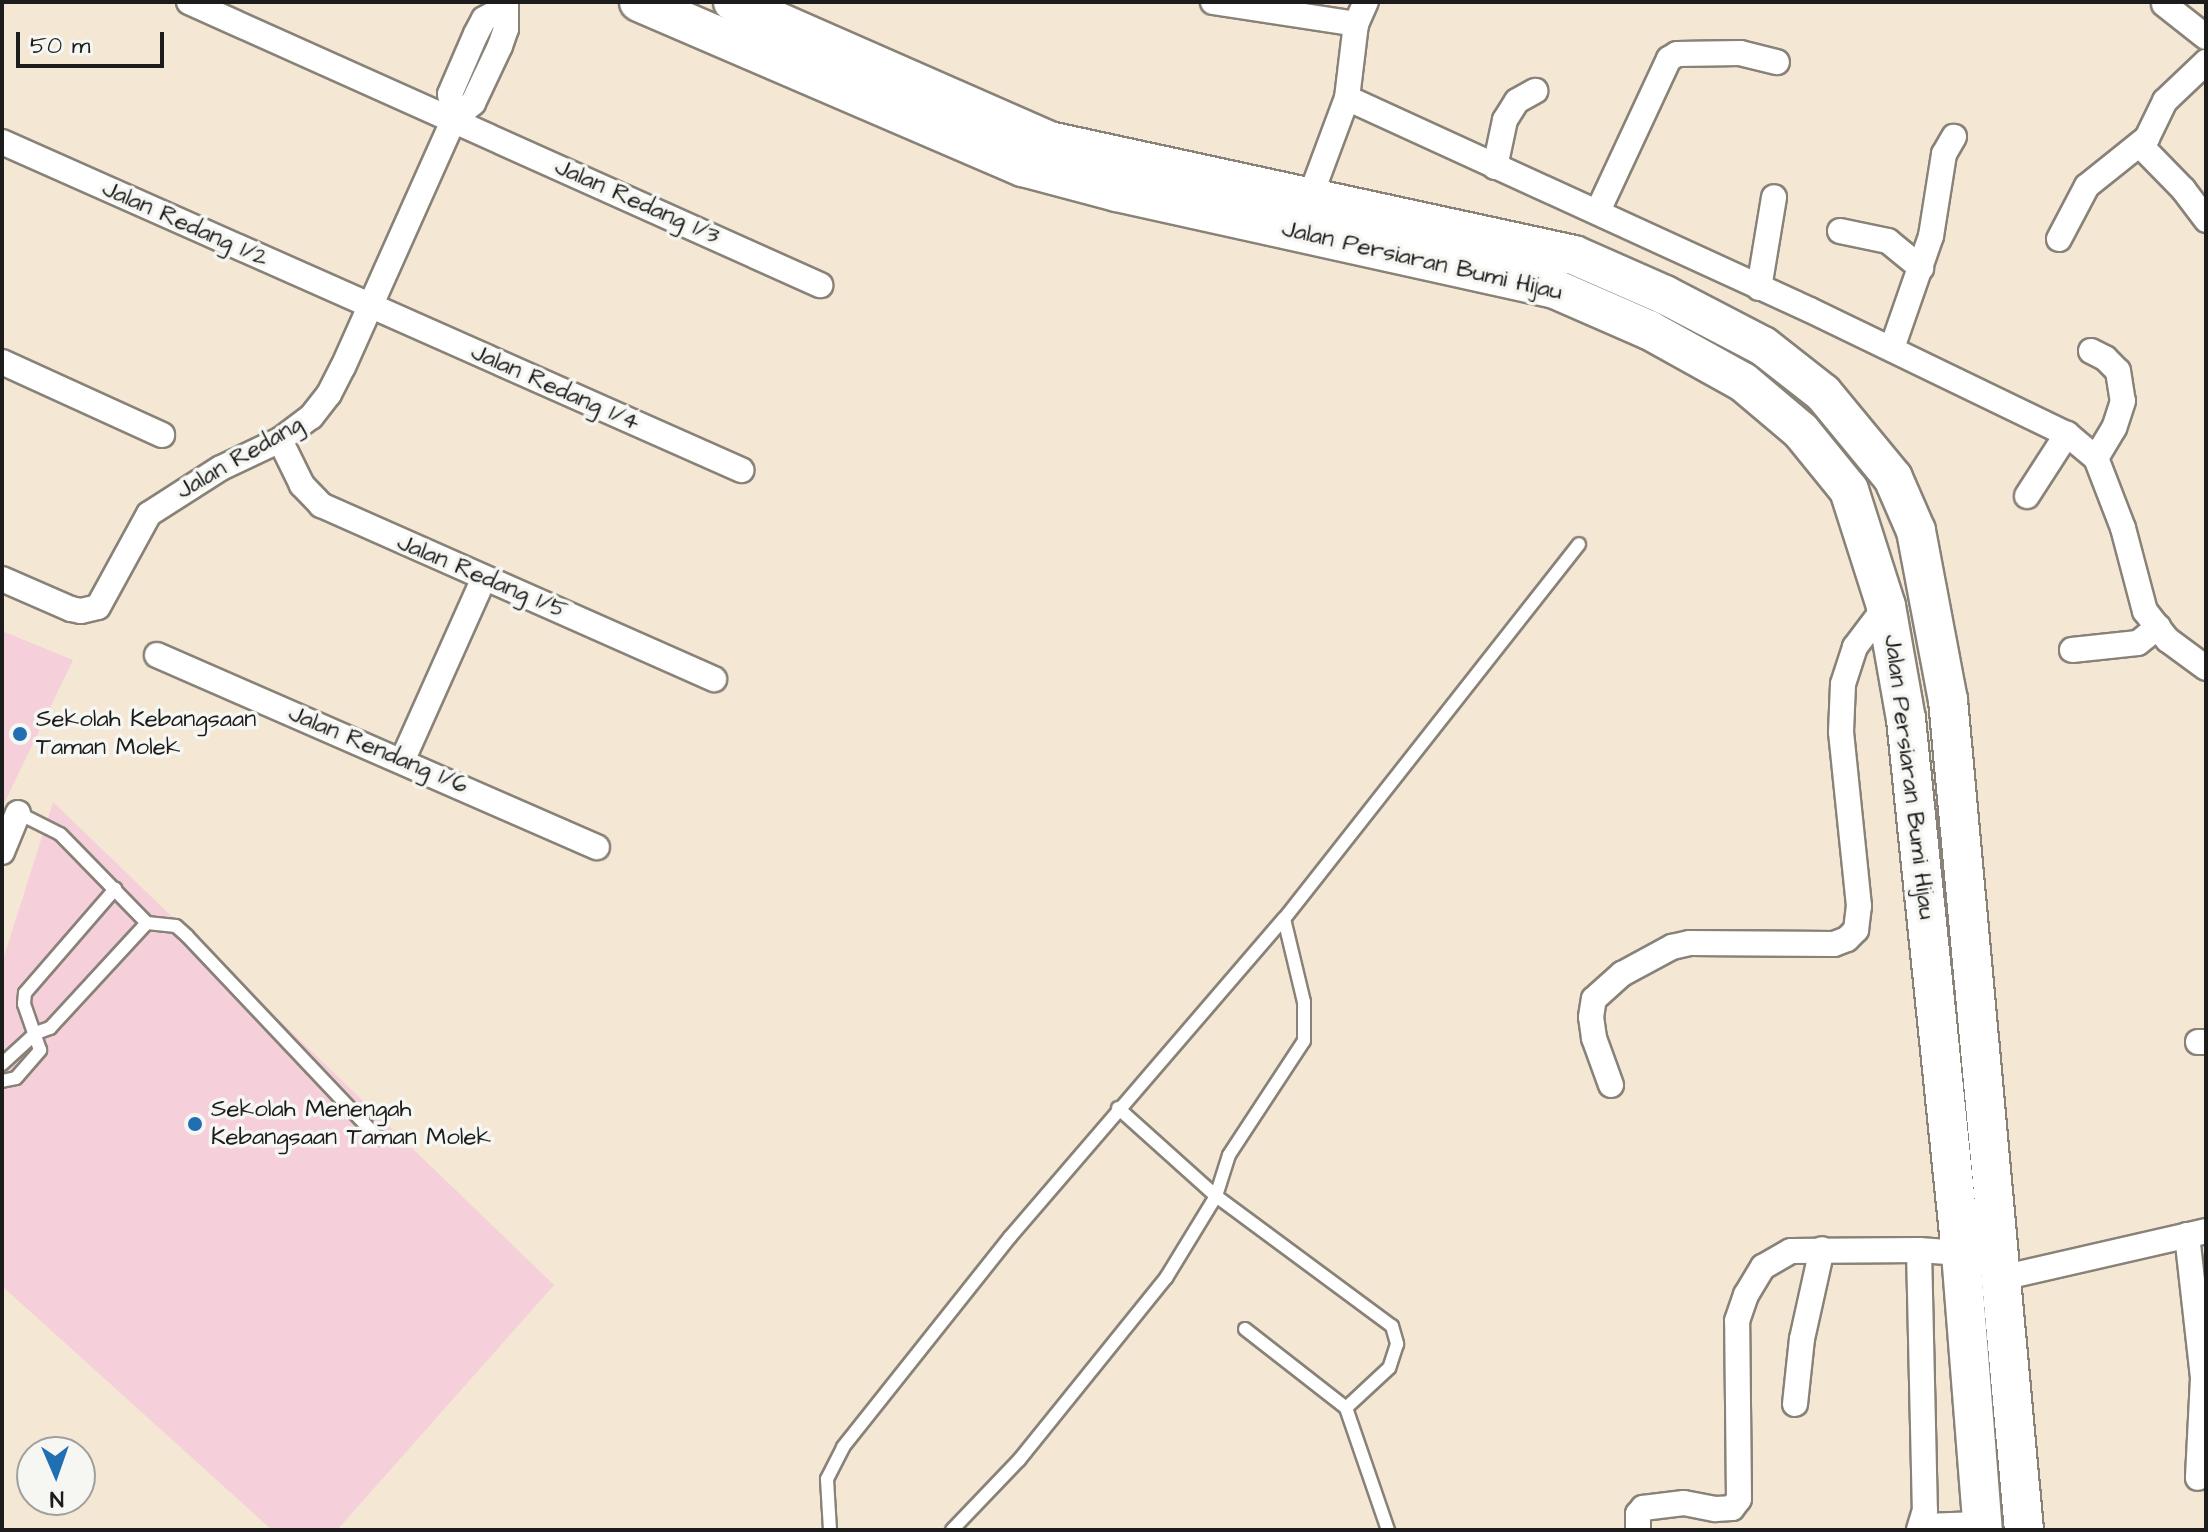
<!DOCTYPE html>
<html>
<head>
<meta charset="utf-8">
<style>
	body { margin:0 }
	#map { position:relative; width:2208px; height:1532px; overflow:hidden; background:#f4e7d4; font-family:"Architects Daughter",sans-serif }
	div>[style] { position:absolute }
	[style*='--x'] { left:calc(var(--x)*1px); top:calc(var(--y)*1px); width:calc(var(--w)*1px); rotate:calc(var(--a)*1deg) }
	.built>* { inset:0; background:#f5cfda }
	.roads { filter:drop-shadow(2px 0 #888278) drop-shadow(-2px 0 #888278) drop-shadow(0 2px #888278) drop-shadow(0 -2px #888278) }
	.service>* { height:12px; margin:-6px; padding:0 6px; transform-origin:6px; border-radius:6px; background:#fff }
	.minor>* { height:24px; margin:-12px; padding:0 12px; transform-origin:12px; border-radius:12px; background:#fff }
	.primary>* { height:38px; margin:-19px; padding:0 19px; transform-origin:19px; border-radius:19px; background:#fff }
	.dots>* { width:22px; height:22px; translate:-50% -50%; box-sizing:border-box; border:4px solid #f6f6f2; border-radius:50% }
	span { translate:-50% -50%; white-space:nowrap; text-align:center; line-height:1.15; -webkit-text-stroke:7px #f6f6f2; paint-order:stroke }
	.street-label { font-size:24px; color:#1c1c1c }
	.poi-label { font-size:24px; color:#1c1c1c }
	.left { translate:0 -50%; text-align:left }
	.frame { position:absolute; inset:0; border:4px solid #1c1c1c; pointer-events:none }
	.north { position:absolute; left:16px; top:1436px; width:80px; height:80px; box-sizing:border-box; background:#f6f6f2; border:2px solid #9f9f9c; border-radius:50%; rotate:178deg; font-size:22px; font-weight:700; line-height:32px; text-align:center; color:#1c1c1c }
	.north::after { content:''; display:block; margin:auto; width:28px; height:36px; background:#1f6fb2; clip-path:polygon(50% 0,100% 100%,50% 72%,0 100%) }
	.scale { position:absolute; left:16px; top:32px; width:148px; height:36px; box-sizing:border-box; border:4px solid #1c1c1c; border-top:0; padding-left:10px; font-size:24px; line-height:28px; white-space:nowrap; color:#1c1c1c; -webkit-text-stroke:6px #f6f6f2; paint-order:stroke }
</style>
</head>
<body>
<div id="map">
	<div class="built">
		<div style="clip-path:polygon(2px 631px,73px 660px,2px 808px)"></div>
		<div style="clip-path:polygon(53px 802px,554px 1285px,337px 1530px,272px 1530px,2px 1286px,2px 963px)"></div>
	</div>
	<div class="roads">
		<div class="service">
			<div style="--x:147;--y:923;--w:29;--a:6"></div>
			<div style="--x:176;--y:926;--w:15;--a:42"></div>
			<div style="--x:187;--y:936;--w:279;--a:46.6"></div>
			<div style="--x:2;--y:1064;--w:46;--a:-42.4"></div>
			<div style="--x:36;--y:1033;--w:15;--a:-20"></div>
			<div style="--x:50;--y:1028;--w:143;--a:-47.3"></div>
			<div style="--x:147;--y:923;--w:124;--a:-134.3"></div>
			<div style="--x:60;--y:834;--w:47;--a:-153.4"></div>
			<div style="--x:2;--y:1081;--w:14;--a:-12"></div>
			<div style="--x:16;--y:1078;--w:37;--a:-49"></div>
			<div style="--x:40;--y:1050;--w:49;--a:-109.2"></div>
			<div style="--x:24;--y:1004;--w:11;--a:-85"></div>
			<div style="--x:25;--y:993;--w:138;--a:-49.1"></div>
			<div style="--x:1118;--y:1108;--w:132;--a:41.9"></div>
			<div style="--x:1216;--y:1196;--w:219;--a:36.5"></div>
			<div style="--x:1392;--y:1326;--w:19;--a:74"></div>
			<div style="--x:1397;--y:1344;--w:25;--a:108"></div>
			<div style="--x:1389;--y:1368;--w:59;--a:137.1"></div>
			<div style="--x:1245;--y:1329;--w:128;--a:38"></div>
			<div style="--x:1346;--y:1408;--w:129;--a:71"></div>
			<div style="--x:830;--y:1530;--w:51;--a:-93.4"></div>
			<div style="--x:827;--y:1479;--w:36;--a:-63"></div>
			<div style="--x:843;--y:1447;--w:268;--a:-51.5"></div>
			<div style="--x:1010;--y:1237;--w:420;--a:-49.3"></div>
			<div style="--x:1284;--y:919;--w:477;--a:-51.8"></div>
			<div style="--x:952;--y:1530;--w:97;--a:-46.3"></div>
			<div style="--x:1019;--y:1460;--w:234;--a:-51.1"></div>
			<div style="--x:1166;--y:1278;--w:96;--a:-58.6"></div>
			<div style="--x:1216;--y:1196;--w:43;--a:-72.4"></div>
			<div style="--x:1229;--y:1155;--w:136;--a:-56.7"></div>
			<div style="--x:1304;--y:1041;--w:39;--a:-90"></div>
			<div style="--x:1304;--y:1002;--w:85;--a:-103.5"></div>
		</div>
		<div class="minor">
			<div style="--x:189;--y:2;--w:692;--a:24.16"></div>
			<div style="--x:1213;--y:2;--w:145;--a:8.7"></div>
			<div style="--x:2164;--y:4;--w:53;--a:38.2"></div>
			<div style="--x:1347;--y:98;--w:509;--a:24.6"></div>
			<div style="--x:1810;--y:310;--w:285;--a:25.8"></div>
			<div style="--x:2067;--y:434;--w:38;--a:40"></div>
			<div style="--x:2096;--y:458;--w:75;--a:68.9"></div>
			<div style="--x:2123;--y:528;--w:86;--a:75.2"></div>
			<div style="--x:2145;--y:611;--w:37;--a:52"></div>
			<div style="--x:2168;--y:640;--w:47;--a:36.4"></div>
			<div style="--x:454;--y:119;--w:25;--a:-99"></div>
			<div style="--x:450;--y:94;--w:65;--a:-66.6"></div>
			<div style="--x:476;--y:34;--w:17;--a:-62"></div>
			<div style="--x:484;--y:19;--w:23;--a:-29"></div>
			<div style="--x:2;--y:142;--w:809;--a:23.93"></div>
			<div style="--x:2140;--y:145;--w:62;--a:45.7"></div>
			<div style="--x:2183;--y:189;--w:39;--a:53"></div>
			<div style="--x:1495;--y:167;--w:48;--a:-78"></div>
			<div style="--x:1505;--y:120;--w:22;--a:-58"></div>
			<div style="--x:1517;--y:101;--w:21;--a:-29"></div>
			<div style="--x:1309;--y:200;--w:109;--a:-69.6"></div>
			<div style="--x:1347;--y:98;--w:75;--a:-83.1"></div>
			<div style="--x:1356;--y:24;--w:24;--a:-66"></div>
			<div style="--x:1598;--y:211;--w:168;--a:-65"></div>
			<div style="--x:1669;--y:59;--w:9;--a:-32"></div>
			<div style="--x:1677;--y:54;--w:63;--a:-0.9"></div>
			<div style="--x:1740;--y:53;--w:38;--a:14"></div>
			<div style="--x:1840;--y:231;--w:49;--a:11.8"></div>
			<div style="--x:1888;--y:241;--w:43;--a:39.3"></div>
			<div style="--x:2059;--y:239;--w:60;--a:-62.2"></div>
			<div style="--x:2087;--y:186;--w:77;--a:-38.7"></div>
			<div style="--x:2147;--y:138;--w:41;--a:-64.1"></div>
			<div style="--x:2165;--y:101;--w:57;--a:-43.6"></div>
			<div style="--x:1759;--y:288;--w:92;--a:-80.6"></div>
			<div style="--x:1892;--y:348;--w:119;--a:-70.8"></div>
			<div style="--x:1931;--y:236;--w:83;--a:-81"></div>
			<div style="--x:1944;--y:154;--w:20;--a:-60"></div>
			<div style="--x:2091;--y:351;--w:16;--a:27"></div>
			<div style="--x:2105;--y:358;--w:18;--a:45"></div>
			<div style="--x:2118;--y:371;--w:30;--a:81"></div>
			<div style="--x:2123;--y:401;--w:28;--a:108"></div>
			<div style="--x:2114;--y:428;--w:35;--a:121"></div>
			<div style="--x:2;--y:362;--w:176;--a:24.5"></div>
			<div style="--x:280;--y:440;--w:50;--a:63.9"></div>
			<div style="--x:302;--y:485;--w:28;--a:46"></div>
			<div style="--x:321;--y:505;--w:430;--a:23.9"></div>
			<div style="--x:2027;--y:496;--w:74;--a:-57.2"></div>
			<div style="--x:2;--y:579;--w:75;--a:23.5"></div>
			<div style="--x:71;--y:609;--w:10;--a:11"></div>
			<div style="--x:81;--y:611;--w:17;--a:-13"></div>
			<div style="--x:98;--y:607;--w:106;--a:-61.3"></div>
			<div style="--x:149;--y:514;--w:85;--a:-32.6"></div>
			<div style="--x:221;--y:468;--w:65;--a:-25.4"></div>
			<div style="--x:280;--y:440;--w:39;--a:-37"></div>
			<div style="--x:311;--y:417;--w:29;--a:-52"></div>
			<div style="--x:329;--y:394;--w:30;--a:-63"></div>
			<div style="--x:343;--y:367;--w:272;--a:-65.9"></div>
			<div style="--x:454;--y:119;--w:25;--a:-40"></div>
			<div style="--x:473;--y:103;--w:63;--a:-64.7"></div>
			<div style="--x:500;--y:46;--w:18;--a:-71"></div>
			<div style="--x:506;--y:29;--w:27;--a:-90"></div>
			<div style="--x:2072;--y:650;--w:66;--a:-6.1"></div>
			<div style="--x:2138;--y:643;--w:26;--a:-39"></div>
			<div style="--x:157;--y:655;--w:480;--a:23.6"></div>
			<div style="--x:403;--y:759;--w:198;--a:-65.9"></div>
			<div style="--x:2;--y:852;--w:42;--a:-67.7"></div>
			<div style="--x:2198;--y:1042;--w:8;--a:0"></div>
			<div style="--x:1611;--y:1085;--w:50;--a:-109.9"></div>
			<div style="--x:1594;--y:1038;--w:21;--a:-98"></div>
			<div style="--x:1591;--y:1017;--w:18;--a:-81"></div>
			<div style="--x:1594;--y:999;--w:38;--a:-42"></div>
			<div style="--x:1622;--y:974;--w:57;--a:-28.4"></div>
			<div style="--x:1672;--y:947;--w:18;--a:-13"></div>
			<div style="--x:1690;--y:943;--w:144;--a:0.4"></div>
			<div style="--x:1834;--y:944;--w:14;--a:-21"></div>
			<div style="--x:1847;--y:939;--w:13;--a:-45"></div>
			<div style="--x:1856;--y:930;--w:24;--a:-83"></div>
			<div style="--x:1859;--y:906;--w:175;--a:-95.9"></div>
			<div style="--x:1841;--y:732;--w:48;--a:-87.6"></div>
			<div style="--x:1843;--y:684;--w:39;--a:-72"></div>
			<div style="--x:1855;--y:647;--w:51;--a:-52.9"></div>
			<div style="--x:2187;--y:1235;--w:144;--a:83.6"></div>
			<div style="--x:2203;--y:1378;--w:100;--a:92.9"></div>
			<div style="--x:1919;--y:1250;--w:260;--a:88.7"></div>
			<div style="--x:1925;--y:1510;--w:21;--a:107"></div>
			<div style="--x:2001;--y:1278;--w:210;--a:-12.9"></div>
			<div style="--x:1795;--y:1404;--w:65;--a:-83.9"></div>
			<div style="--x:1802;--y:1339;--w:92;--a:-77.5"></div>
			<div style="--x:1921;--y:1526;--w:61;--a:-1.9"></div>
			<div style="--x:1638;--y:1530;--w:16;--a:-90"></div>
			<div style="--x:1638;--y:1514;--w:8;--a:-50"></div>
			<div style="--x:1643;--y:1508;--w:41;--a:-7"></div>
			<div style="--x:1684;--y:1503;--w:32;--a:11"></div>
			<div style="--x:1715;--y:1509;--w:17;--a:-3"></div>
			<div style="--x:1732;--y:1508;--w:11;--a:-52"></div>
			<div style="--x:1739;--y:1499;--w:178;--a:-90.6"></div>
			<div style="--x:1737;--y:1321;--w:28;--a:-71"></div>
			<div style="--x:1746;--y:1295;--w:33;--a:-59"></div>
			<div style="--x:1763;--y:1267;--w:32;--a:-30"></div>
			<div style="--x:1791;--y:1251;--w:128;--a:-0.4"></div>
			<div style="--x:1919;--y:1250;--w:42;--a:4.1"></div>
		</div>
		<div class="primary">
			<div style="--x:639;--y:2;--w:418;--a:23.3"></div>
			<div style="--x:1023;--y:167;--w:97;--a:14.9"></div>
			<div style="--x:1117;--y:192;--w:449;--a:12.5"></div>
			<div style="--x:1555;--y:289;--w:103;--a:23.6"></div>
			<div style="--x:1649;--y:330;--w:107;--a:29"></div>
			<div style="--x:1743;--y:382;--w:76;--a:40.2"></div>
			<div style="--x:1801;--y:431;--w:76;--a:50.9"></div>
			<div style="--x:1849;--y:490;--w:122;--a:72.3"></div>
			<div style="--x:1886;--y:606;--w:115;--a:80"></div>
			<div style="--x:1906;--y:719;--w:537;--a:84.12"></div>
			<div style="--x:1961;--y:1253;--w:278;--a:85.5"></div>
			<div style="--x:733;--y:2;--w:345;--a:23.7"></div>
			<div style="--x:1049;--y:141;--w:537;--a:12.25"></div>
			<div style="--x:1574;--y:255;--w:99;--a:23.7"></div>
			<div style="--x:1665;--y:295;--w:110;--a:27.5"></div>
			<div style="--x:1763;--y:346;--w:76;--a:38.1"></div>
			<div style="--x:1823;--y:393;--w:110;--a:50.5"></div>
			<div style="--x:1893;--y:478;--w:58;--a:66.5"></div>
			<div style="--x:1916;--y:531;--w:172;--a:79.3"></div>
			<div style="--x:1948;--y:700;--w:833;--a:84.77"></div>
		</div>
	</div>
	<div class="dots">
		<div style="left:20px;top:734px;background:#1f6fb2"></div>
		<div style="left:195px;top:1124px;background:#1f6fb2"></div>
	</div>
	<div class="street-label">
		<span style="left:637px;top:202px;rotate:24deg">Jalan Redang 1/3</span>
		<span style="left:185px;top:224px;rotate:24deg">Jalan Redang 1/2</span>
		<span style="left:1422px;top:261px;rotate:13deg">Jalan Persiaran Bumi Hijau</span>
		<span style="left:555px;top:388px;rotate:24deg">Jalan Redang 1/4</span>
		<span style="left:240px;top:458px;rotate:-30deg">Jalan Redang</span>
		<span style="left:482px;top:577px;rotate:23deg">Jalan Redang 1/5</span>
		<span style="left:378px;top:750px;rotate:23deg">Jalan Rendang 1/6</span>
		<span style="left:1909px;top:777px;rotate:83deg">Jalan Persiaran Bumi Hijau</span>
	</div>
	<div class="poi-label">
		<span class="left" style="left:36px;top:734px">Sekolah Kebangsaan<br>Taman Molek</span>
		<span class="left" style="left:211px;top:1124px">Sekolah Menengah<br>Kebangsaan Taman Molek</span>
	</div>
	<div class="frame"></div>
	<div class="north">N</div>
	<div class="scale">50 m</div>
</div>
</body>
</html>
